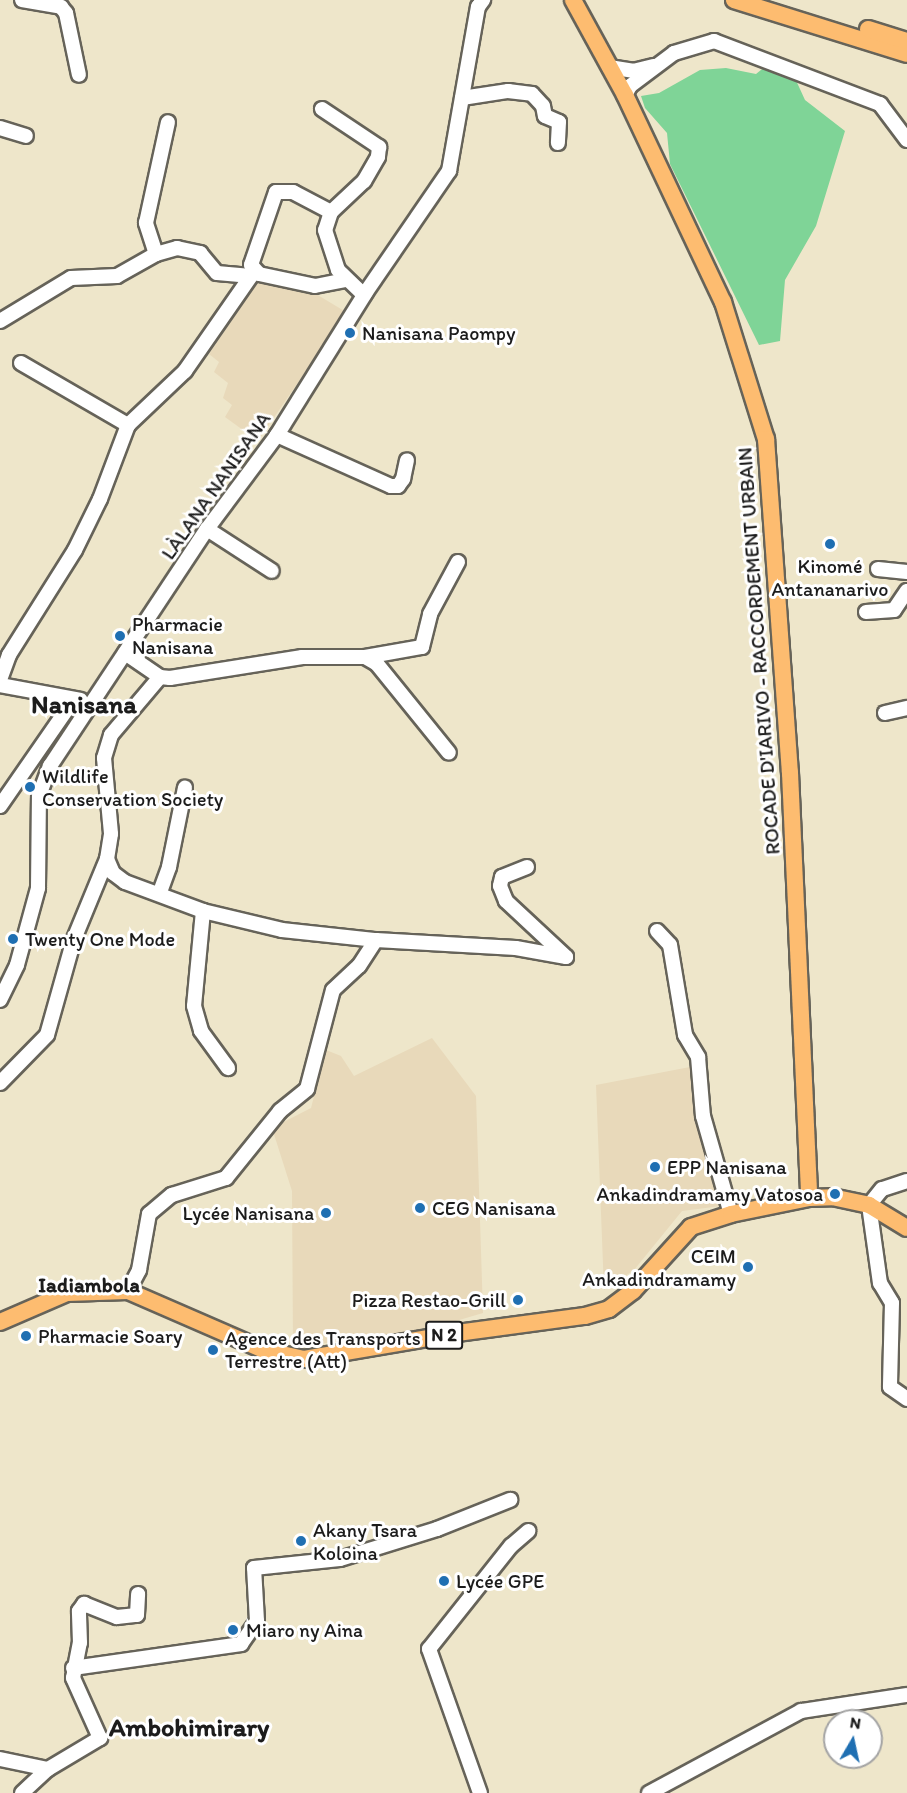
<!DOCTYPE html>
<html>
<head>
<meta charset="utf-8">
<style>
	body { margin:0 }
	#map { position:relative; width:907px; height:1793px; overflow:hidden; background:#eee6ca; font-family:Itim,sans-serif }
	div>[style] { position:absolute }
	[style*='--x'] { left:calc(var(--x)*1px); top:calc(var(--y)*1px); width:calc(var(--w)*1px); rotate:calc(var(--a)*1deg) }
	.built>* { inset:0; background:#e8d9ba }
	.green>* { inset:0; background:#7fd497 }
	.roads { filter:drop-shadow(2px 0 #666359) drop-shadow(-2px 0 #666359) drop-shadow(0 2px #666359) drop-shadow(0 -2px #666359) }
	.minor>* { height:14px; margin:-7px; padding:0 7px; transform-origin:7px; border-radius:7px; background:#fff }
	.major>* { height:16px; margin:-8px; padding:0 8px; transform-origin:8px; border-radius:8px; background:#fdbc70 }
	.dots>* { width:16px; height:16px; translate:-50% -50%; box-sizing:border-box; border:3px solid #fff; border-radius:50% }
	span { translate:-50% -50%; white-space:nowrap; text-align:center; line-height:1.15; -webkit-text-stroke:6px #fff; paint-order:stroke }
	.shield-label span { padding:2px 4px; background:#fff; border:2px solid; border-radius:4px; -webkit-text-stroke-width:0 }
	.shield-label { font-size:18px; color:#1c1c1c; font-weight:700 }
	.poi-label { font-size:20px; color:#1c1c1c }
	.left { translate:0 -50%; text-align:left }
	.right { translate:-100% -50%; text-align:right }
	.street-label { font-size:20px; color:#1c1c1c }
	.neighbourhood-label { font-size:21px; color:#1c1c1c; font-weight:700 }
	.district-label { font-size:26px; color:#1c1c1c; font-weight:700 }
	.north { position:absolute; left:823px; top:1709px; width:60px; height:60px; box-sizing:border-box; background:#fff; border:2px solid #a4a4a4; border-radius:50%; rotate:9deg; font-size:16px; font-weight:700; line-height:24px; text-align:center; color:#1c1c1c }
	.north::after { content:''; display:block; margin:auto; width:21px; height:27px; background:#1f6fb2; clip-path:polygon(50% 0,100% 100%,50% 72%,0 100%) }
</style>
</head>
<body>
<div id="map">
	<div class="built">
		<div style="clip-path:polygon(260px 279px,311px 291px,346px 312px,258px 441px,225px 417px,232px 405px,223px 398px,228px 383px,214px 372px,219px 362px,209px 354px)"></div>
		<div style="clip-path:polygon(432px 1038px,476px 1096px,483px 1313px,405px 1336px,293px 1346px,292px 1191px,272px 1128px,311px 1108px,326px 1050px,341px 1056px,354px 1076px)"></div>
		<div style="clip-path:polygon(690px 1067px,699px 1128px,721px 1206px,682px 1211px,634px 1270px,604px 1290px,596px 1085px)"></div>
	</div>
	<div class="green">
		<div style="clip-path:polygon(767px 65px,794px 76px,805px 100px,845px 131px,816px 226px,785px 280px,780px 341px,759px 345px,670px 164px,667px 133px,645px 108px,641px 96px,659px 93px,700px 70px,726px 68px,756px 74px)"></div>
	</div>
	<div class="roads">
		<div class="minor">
			<div style="--x:22;--y:0;--w:40;--a:10"></div>
			<div style="--x:61;--y:7;--w:8;--a:50"></div>
			<div style="--x:66;--y:13;--w:63;--a:78.2"></div>
			<div style="--x:609;--y:67;--w:24;--a:9"></div>
			<div style="--x:633;--y:71;--w:21;--a:-14"></div>
			<div style="--x:625;--y:95;--w:10;--a:-61"></div>
			<div style="--x:630;--y:86;--w:55;--a:-36.9"></div>
			<div style="--x:674;--y:53;--w:42;--a:-16.7"></div>
			<div style="--x:714;--y:41;--w:178;--a:20.8"></div>
			<div style="--x:880;--y:104;--w:45;--a:53.1"></div>
			<div style="--x:462;--y:98;--w:47;--a:-8.7"></div>
			<div style="--x:508;--y:91;--w:24;--a:7"></div>
			<div style="--x:532;--y:94;--w:16;--a:47"></div>
			<div style="--x:543;--y:106;--w:10;--a:79"></div>
			<div style="--x:545;--y:116;--w:15;--a:23"></div>
			<div style="--x:559;--y:122;--w:21;--a:93"></div>
			<div style="--x:322;--y:109;--w:69;--a:33.7"></div>
			<div style="--x:379;--y:147;--w:10;--a:96"></div>
			<div style="--x:378;--y:157;--w:28;--a:120"></div>
			<div style="--x:364;--y:181;--w:45;--a:136.8"></div>
			<div style="--x:331;--y:212;--w:19;--a:108"></div>
			<div style="--x:325;--y:230;--w:42;--a:72"></div>
			<div style="--x:338;--y:270;--w:36;--a:44"></div>
			<div style="--x:0;--y:128;--w:27;--a:17"></div>
			<div style="--x:331;--y:212;--w:43;--a:-152.2"></div>
			<div style="--x:293;--y:192;--w:17;--a:180"></div>
			<div style="--x:276;--y:192;--w:77;--a:108.9"></div>
			<div style="--x:251;--y:265;--w:12;--a:48"></div>
			<div style="--x:259;--y:274;--w:57;--a:12.1"></div>
			<div style="--x:315;--y:286;--w:33;--a:-11"></div>
			<div style="--x:156;--y:254;--w:33;--a:-108"></div>
			<div style="--x:146;--y:223;--w:103;--a:-77.7"></div>
			<div style="--x:0;--y:321;--w:83;--a:-31.2"></div>
			<div style="--x:71;--y:278;--w:46;--a:-2.5"></div>
			<div style="--x:117;--y:276;--w:45;--a:-29.4"></div>
			<div style="--x:156;--y:254;--w:22;--a:-16"></div>
			<div style="--x:177;--y:248;--w:24;--a:12"></div>
			<div style="--x:200;--y:253;--w:26;--a:50"></div>
			<div style="--x:217;--y:273;--w:34;--a:5"></div>
			<div style="--x:251;--y:276;--w:116;--a:124.8"></div>
			<div style="--x:185;--y:371;--w:79;--a:136.5"></div>
			<div style="--x:128;--y:425;--w:79;--a:110.7"></div>
			<div style="--x:100;--y:499;--w:57;--a:116.1"></div>
			<div style="--x:75;--y:550;--w:124;--a:122.2"></div>
			<div style="--x:9;--y:655;--w:27;--a:110"></div>
			<div style="--x:21;--y:363;--w:124;--a:30.1"></div>
			<div style="--x:277;--y:435;--w:125;--a:24.1"></div>
			<div style="--x:391;--y:486;--w:7;--a:0"></div>
			<div style="--x:398;--y:486;--w:9;--a:-54"></div>
			<div style="--x:403;--y:479;--w:19;--a:-78"></div>
			<div style="--x:207;--y:529;--w:77;--a:32.9"></div>
			<div style="--x:878;--y:569;--w:29;--a:6"></div>
			<div style="--x:866;--y:612;--w:28;--a:-4"></div>
			<div style="--x:894;--y:610;--w:23;--a:-56"></div>
			<div style="--x:125;--y:653;--w:42;--a:34.4"></div>
			<div style="--x:160;--y:677;--w:10;--a:6"></div>
			<div style="--x:170;--y:678;--w:134;--a:-9"></div>
			<div style="--x:302;--y:657;--w:63;--a:0"></div>
			<div style="--x:365;--y:657;--w:14;--a:30"></div>
			<div style="--x:377;--y:664;--w:114;--a:51"></div>
			<div style="--x:365;--y:657;--w:58;--a:-10"></div>
			<div style="--x:422;--y:647;--w:34;--a:-76"></div>
			<div style="--x:430;--y:614;--w:59;--a:-61.7"></div>
			<div style="--x:160;--y:677;--w:76;--a:130.2"></div>
			<div style="--x:111;--y:735;--w:24;--a:107"></div>
			<div style="--x:104;--y:758;--w:76;--a:84.7"></div>
			<div style="--x:111;--y:834;--w:25;--a:99"></div>
			<div style="--x:107;--y:859;--w:15;--a:67"></div>
			<div style="--x:113;--y:873;--w:15;--a:37"></div>
			<div style="--x:125;--y:882;--w:83;--a:20.4"></div>
			<div style="--x:203;--y:911;--w:81;--a:13.5"></div>
			<div style="--x:282;--y:930;--w:95;--a:6.1"></div>
			<div style="--x:376;--y:940;--w:140;--a:3.3"></div>
			<div style="--x:516;--y:948;--w:51;--a:10.2"></div>
			<div style="--x:0;--y:685;--w:82;--a:10.5"></div>
			<div style="--x:885;--y:713;--w:23;--a:-13"></div>
			<div style="--x:0;--y:806;--w:130;--a:-55.3"></div>
			<div style="--x:527;--y:867;--w:27;--a:158"></div>
			<div style="--x:502;--y:877;--w:9;--a:103"></div>
			<div style="--x:500;--y:886;--w:16;--a:68"></div>
			<div style="--x:506;--y:901;--w:82;--a:43"></div>
			<div style="--x:160;--y:892;--w:27;--a:-70"></div>
			<div style="--x:169;--y:867;--w:81;--a:-78.6"></div>
			<div style="--x:203;--y:911;--w:95;--a:95.4"></div>
			<div style="--x:194;--y:1006;--w:26;--a:74"></div>
			<div style="--x:201;--y:1031;--w:46;--a:53.9"></div>
			<div style="--x:657;--y:931;--w:19;--a:47"></div>
			<div style="--x:670;--y:945;--w:91;--a:80.5"></div>
			<div style="--x:685;--y:1035;--w:26;--a:59"></div>
			<div style="--x:698;--y:1057;--w:59;--a:85.2"></div>
			<div style="--x:703;--y:1116;--w:102;--a:74.1"></div>
			<div style="--x:0;--y:1000;--w:39;--a:-64"></div>
			<div style="--x:17;--y:965;--w:80;--a:-74.7"></div>
			<div style="--x:38;--y:888;--w:92;--a:-89.4"></div>
			<div style="--x:39;--y:796;--w:32;--a:-70"></div>
			<div style="--x:50;--y:766;--w:284;--a:-56.5"></div>
			<div style="--x:207;--y:529;--w:117;--a:-53.3"></div>
			<div style="--x:277;--y:435;--w:168;--a:-58.1"></div>
			<div style="--x:366;--y:292;--w:147;--a:-55.6"></div>
			<div style="--x:449;--y:171;--w:167;--a:-80"></div>
			<div style="--x:478;--y:7;--w:9;--a:-54"></div>
			<div style="--x:0;--y:1083;--w:67;--a:-45.6"></div>
			<div style="--x:47;--y:1035;--w:100;--a:-74.3"></div>
			<div style="--x:74;--y:939;--w:87;--a:-67.6"></div>
			<div style="--x:907;--y:1181;--w:26;--a:162"></div>
			<div style="--x:882;--y:1189;--w:21;--a:129"></div>
			<div style="--x:869;--y:1205;--w:79;--a:82"></div>
			<div style="--x:880;--y:1283;--w:23;--a:59"></div>
			<div style="--x:892;--y:1303;--w:84;--a:91.4"></div>
			<div style="--x:890;--y:1387;--w:21;--a:35"></div>
			<div style="--x:128;--y:1291;--w:24;--a:-62"></div>
			<div style="--x:139;--y:1270;--w:57;--a:-79.9"></div>
			<div style="--x:149;--y:1214;--w:30;--a:-40"></div>
			<div style="--x:172;--y:1195;--w:57;--a:-17.5"></div>
			<div style="--x:226;--y:1178;--w:86;--a:-51.1"></div>
			<div style="--x:280;--y:1111;--w:35;--a:-39"></div>
			<div style="--x:307;--y:1089;--w:102;--a:-75.3"></div>
			<div style="--x:333;--y:990;--w:35;--a:-43"></div>
			<div style="--x:359;--y:966;--w:31;--a:-57"></div>
			<div style="--x:73;--y:1668;--w:170;--a:-8.1"></div>
			<div style="--x:241;--y:1644;--w:28;--a:-55"></div>
			<div style="--x:257;--y:1621;--w:53;--a:-93.2"></div>
			<div style="--x:254;--y:1568;--w:86;--a:-6"></div>
			<div style="--x:340;--y:1559;--w:102;--a:-17.2"></div>
			<div style="--x:437;--y:1529;--w:79;--a:-21.7"></div>
			<div style="--x:0;--y:1759;--w:49;--a:11.8"></div>
			<div style="--x:22;--y:1793;--w:35;--a:-43"></div>
			<div style="--x:48;--y:1769;--w:61;--a:-30.8"></div>
			<div style="--x:100;--y:1738;--w:66;--a:-114.2"></div>
			<div style="--x:73;--y:1678;--w:36;--a:-79"></div>
			<div style="--x:80;--y:1643;--w:32;--a:-92"></div>
			<div style="--x:79;--y:1611;--w:9;--a:-54"></div>
			<div style="--x:84;--y:1604;--w:35;--a:22"></div>
			<div style="--x:117;--y:1617;--w:20;--a:-6"></div>
			<div style="--x:137;--y:1615;--w:21;--a:-87"></div>
			<div style="--x:480;--y:1793;--w:153;--a:-109.5"></div>
			<div style="--x:429;--y:1649;--w:132;--a:-51.5"></div>
			<div style="--x:511;--y:1546;--w:23;--a:-41"></div>
			<div style="--x:649;--y:1793;--w:173;--a:-28.3"></div>
			<div style="--x:801;--y:1711;--w:107;--a:-8.6"></div>
		</div>
		<div class="major">
			<div style="--x:573;--y:0;--w:108;--a:61.3"></div>
			<div style="--x:625;--y:95;--w:229;--a:64.7"></div>
			<div style="--x:723;--y:302;--w:144;--a:72.6"></div>
			<div style="--x:766;--y:439;--w:335;--a:85.9"></div>
			<div style="--x:790;--y:773;--w:425;--a:87.4"></div>
			<div style="--x:734;--y:0;--w:181;--a:17.3"></div>
			<div style="--x:868;--y:29;--w:41;--a:17.1"></div>
			<div style="--x:0;--y:1322;--w:73;--a:-23.4"></div>
			<div style="--x:67;--y:1293;--w:61;--a:-1.9"></div>
			<div style="--x:128;--y:1291;--w:148;--a:23.5"></div>
			<div style="--x:264;--y:1350;--w:41;--a:12.7"></div>
			<div style="--x:304;--y:1359;--w:155;--a:-9.6"></div>
			<div style="--x:457;--y:1333;--w:129;--a:-7.6"></div>
			<div style="--x:585;--y:1316;--w:25;--a:-16"></div>
			<div style="--x:609;--y:1309;--w:30;--a:-37"></div>
			<div style="--x:633;--y:1291;--w:86;--a:-47.8"></div>
			<div style="--x:691;--y:1227;--w:42;--a:-18"></div>
			<div style="--x:731;--y:1214;--w:80;--a:-11.6"></div>
			<div style="--x:809;--y:1198;--w:23;--a:-2"></div>
			<div style="--x:832;--y:1197;--w:38;--a:12"></div>
			<div style="--x:869;--y:1205;--w:44;--a:31.2"></div>
		</div>
	</div>
	<div class="dots">
		<div style="left:350px;top:333px;background:#1f6fb2"></div>
		<div style="left:830px;top:544px;background:#1f6fb2"></div>
		<div style="left:120px;top:636px;background:#1f6fb2"></div>
		<div style="left:30px;top:787px;background:#1f6fb2"></div>
		<div style="left:13px;top:939px;background:#1f6fb2"></div>
		<div style="left:655px;top:1167px;background:#1f6fb2"></div>
		<div style="left:835px;top:1194px;background:#1f6fb2"></div>
		<div style="left:420px;top:1208px;background:#1f6fb2"></div>
		<div style="left:326px;top:1213px;background:#1f6fb2"></div>
		<div style="left:748px;top:1267px;background:#1f6fb2"></div>
		<div style="left:518px;top:1300px;background:#1f6fb2"></div>
		<div style="left:26px;top:1336px;background:#1f6fb2"></div>
		<div style="left:213px;top:1350px;background:#1f6fb2"></div>
		<div style="left:301px;top:1541px;background:#1f6fb2"></div>
		<div style="left:444px;top:1581px;background:#1f6fb2"></div>
		<div style="left:233px;top:1630px;background:#1f6fb2"></div>
	</div>
	<div class="shield-label">
		<span style="left:444px;top:1335px">N 2</span>
	</div>
	<div class="poi-label">
		<span class="left" style="left:362px;top:333px">Nanisana Paompy</span>
		<span style="left:830px;top:578px">Kinomé<br>Antananarivo</span>
		<span class="left" style="left:132px;top:636px">Pharmacie<br>Nanisana</span>
		<span class="left" style="left:42px;top:788px">Wildlife<br>Conservation Society</span>
		<span class="left" style="left:25px;top:939px">Twenty One Mode</span>
		<span class="left" style="left:667px;top:1167px">EPP Nanisana</span>
		<span class="right" style="left:823px;top:1194px">Ankadindramamy Vatosoa</span>
		<span class="left" style="left:432px;top:1208px">CEG Nanisana</span>
		<span class="right" style="left:314px;top:1213px">Lycée Nanisana</span>
		<span class="right" style="left:736px;top:1268px">CEIM<br>Ankadindramamy</span>
		<span class="right" style="left:506px;top:1300px">Pizza Restao-Grill</span>
		<span class="left" style="left:38px;top:1336px">Pharmacie Soary</span>
		<span class="left" style="left:225px;top:1350px">Agence des Transports<br>Terrestre (Att)</span>
		<span class="left" style="left:313px;top:1542px">Akany Tsara<br>Koloina</span>
		<span class="left" style="left:456px;top:1581px">Lycée GPE</span>
		<span class="left" style="left:246px;top:1630px">Miaro ny Aina</span>
	</div>
	<div class="street-label">
		<span style="left:216px;top:486px;rotate:-55deg">LÀLANA NANISANA</span>
		<span style="left:759px;top:651px;rotate:-94deg">ROCADE D'IARIVO - RACCORDEMENT URBAIN</span>
	</div>
	<div class="neighbourhood-label">
		<span style="left:89px;top:1285px">Iadiambola</span>
	</div>
	<div class="district-label">
		<span style="left:84px;top:705px">Nanisana</span>
		<span style="left:189px;top:1728px">Ambohimirary</span>
	</div>
	<div class="north">N</div>
</div>
</body>
</html>
